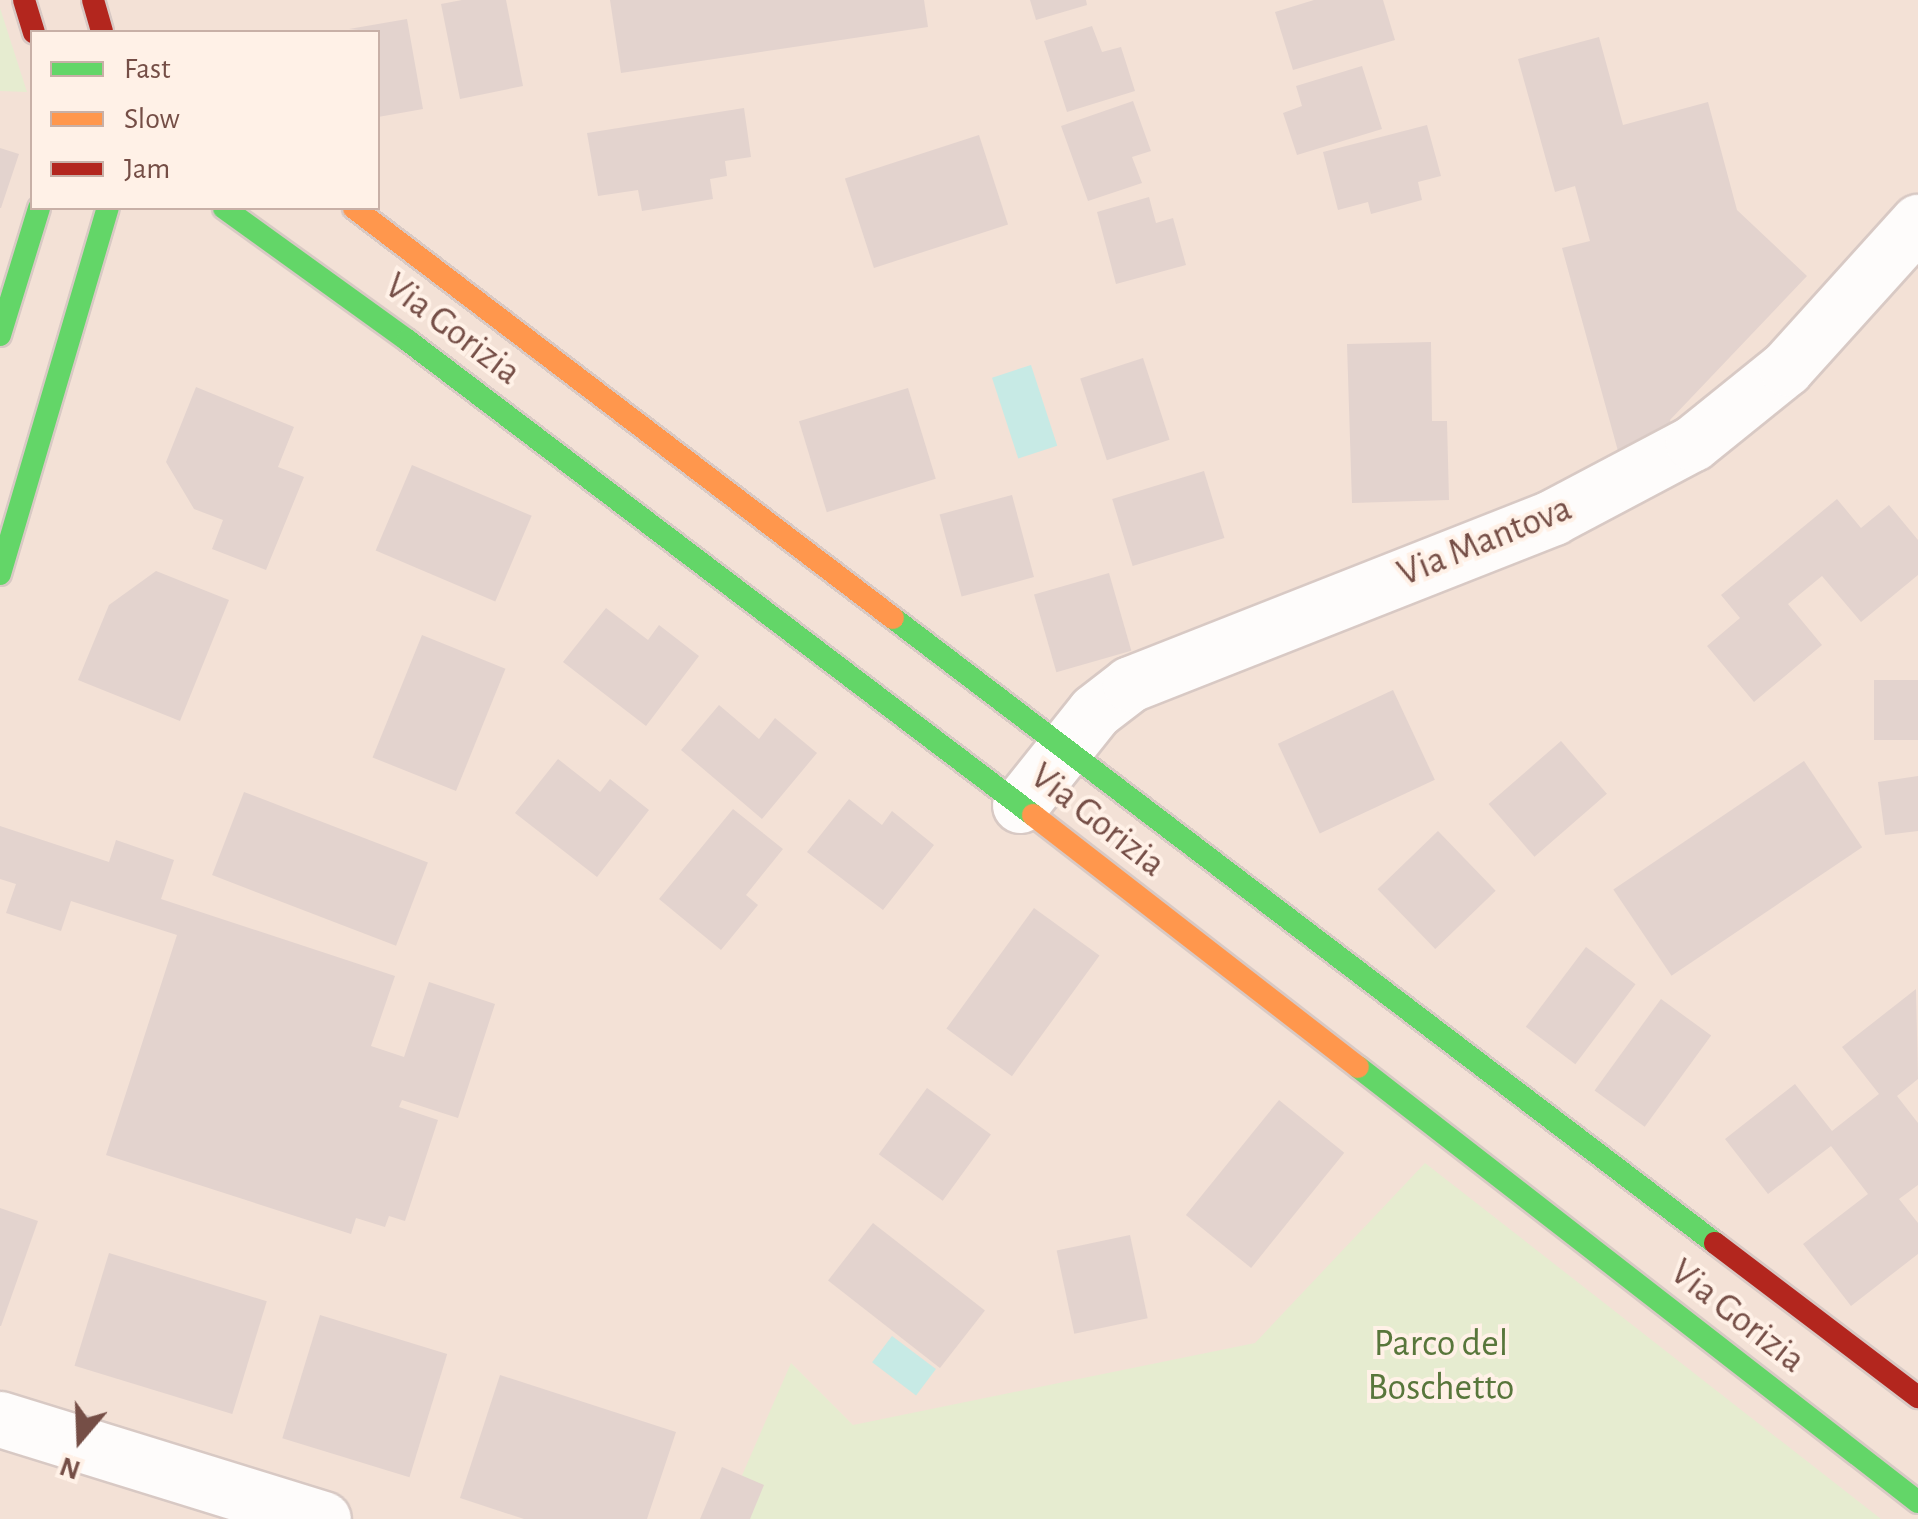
<!DOCTYPE html>
<html>
<head>
<meta charset="utf-8">
<style>
	body { margin:0 }
	#map { position:relative; width:1918px; height:1519px; overflow:hidden; background:#f7ede6; font-family:"Alegreya Sans",sans-serif }
	div>[style] { position:absolute }
	[style*='--x'] { left:calc(var(--x)*1px); top:calc(var(--y)*1px); width:calc(var(--w)*1px); rotate:calc(var(--a)*1deg) }
	.residential>* { inset:0; background:#f3e1d6 }
	.green>* { inset:0; background:#e6ecd0 }
	.water>* { inset:0; background:#c7eae5; transform-origin:0 0 }
	.building>* { inset:0; background:#e3d3ce; transform-origin:0 0 }
	.roads { filter:drop-shadow(2px 0 #d8c9c4) drop-shadow(-2px 0 #d8c9c4) drop-shadow(0 2px #d8c9c4) drop-shadow(0 -2px #d8c9c4) }
	.street>* { height:55px; margin:-27.5px; padding:0 27.5px; transform-origin:27.5px; border-radius:27.5px; background:#fefcfb }
	.fast>* { height:22px; margin:-11px; padding:0 11px; transform-origin:11px; border-radius:11px; background:#63d668 }
	.slow>* { height:22px; margin:-11px; padding:0 11px; transform-origin:11px; border-radius:11px; background:#ff974d }
	.jam>* { height:22px; margin:-11px; padding:0 11px; transform-origin:11px; border-radius:11px; background:#b3261e }
	span { translate:-50% -50%; white-space:nowrap; text-align:center; line-height:1.15; -webkit-text-stroke:8px #fff1e7; paint-order:stroke }
	.street-label { font-size:38px; color:#754e46 }
	.park-label { font-size:38px; color:#58763b }
	.legend { position:absolute; left:30px; top:30px; width:350px; height:180px; box-sizing:border-box; background:#fff1e7; border:2px solid #c8b0a7; margin:0; padding:12px 18px; list-style:none; font-size:30px; color:#754e46 }
	.legend li { display:flex; align-items:center; gap:20px; height:50px }
	.legend b { width:50px; border:2px solid #c8b0a7 }
	.north { position:absolute; left:30px; top:1389px; width:100px; height:100px; -webkit-text-stroke:8px #fff1e7; paint-order:stroke; rotate:199deg; font-size:28px; font-weight:700; line-height:40px; text-align:center; color:#754e46 }
	.north::after { content:''; display:block; margin:auto; width:35px; height:45px; background:#754e46; clip-path:polygon(50% 0,100% 100%,50% 72%,0 100%) }
</style>
</head>
<body>
<div id="map">
	<div class="residential">
		<div style="clip-path:polygon(evenodd,0 0,1918px 0,1918px 1519px,0 1519px,0 0,32px 32px,378px 32px,378px 208px,32px 208px,32px 32px)"></div>
	</div>
	<div class="green">
		<div style="clip-path:polygon(0 8px,27px 92px,0 91px)"></div>
		<div style="clip-path:polygon(1425px 1163px,1881px 1519px,723px 1519px,791px 1363px,853px 1425px,1255px 1343px)"></div>
	</div>
	<div class="water">
		<div style="left:1031px;top:365px;width:85px;height:41px;rotate:72deg"></div>
		<div style="left:892px;top:1336px;width:55px;height:33px;rotate:37deg"></div>
	</div>
	<div class="building">
		<div style="clip-path:polygon(462px 0,506px 0,523px 86px,460px 99px,441px 4px)"></div>
		<div style="clip-path:polygon(610px 0,924px 0,928px 27px,621px 73px)"></div>
		<div style="clip-path:polygon(1030px 0,1086px 0,1087px 5px,1036px 20px)"></div>
		<div style="clip-path:polygon(1314px 0,1383px 0,1395px 40px,1293px 70px,1275px 12px)"></div>
		<div style="clip-path:polygon(407px 19px,423px 109px,378px 117px,378px 32px,349px 29px)"></div>
		<div style="clip-path:polygon(1092px 26px,1102px 52px,1121px 47px,1135px 91px,1067px 112px,1044px 41px)"></div>
		<div style="clip-path:polygon(1599px 37px,1623px 125px,1708px 102px,1737px 210px,1807px 276px,1670px 420px,1674px 436px,1618px 451px,1562px 248px,1590px 241px,1575px 186px,1555px 192px,1518px 59px)"></div>
		<div style="clip-path:polygon(1362px 66px,1382px 129px,1297px 155px,1283px 113px,1302px 106px,1296px 86px)"></div>
		<div style="clip-path:polygon(1133px 101px,1151px 151px,1132px 157px,1142px 183px,1088px 201px,1061px 126px)"></div>
		<div style="clip-path:polygon(744px 108px,751px 157px,725px 161px,727px 176px,710px 179px,713px 199px,642px 211px,638px 190px,598px 196px,587px 133px)"></div>
		<div style="clip-path:polygon(1427px 125px,1441px 176px,1418px 182px,1422px 200px,1371px 214px,1368px 202px,1338px 210px,1323px 152px)"></div>
		<div style="left:979px;top:135px;width:94px;height:141px;rotate:72deg"></div>
		<div style="clip-path:polygon(0 148px,19px 154px,1px 208px,0 208px)"></div>
		<div style="clip-path:polygon(1149px 197px,1156px 223px,1173px 218px,1186px 265px,1116px 284px,1097px 212px)"></div>
		<div style="clip-path:polygon(1431px 342px,1432px 421px,1447px 421px,1449px 500px,1352px 503px,1347px 344px)"></div>
		<div style="left:1143px;top:358px;width:86px;height:66px;rotate:72deg"></div>
		<div style="clip-path:polygon(196px 387px,294px 427px,278px 467px,304px 477px,266px 570px,212px 549px,223px 520px,194px 509px,166px 462px)"></div>
		<div style="left:908px;top:388px;width:95px;height:114px;rotate:73deg"></div>
		<div style="left:412px;top:465px;width:130px;height:93px;rotate:23deg"></div>
		<div style="left:1204px;top:471px;width:70px;height:96px;rotate:73deg"></div>
		<div style="left:1012px;top:495px;width:85px;height:75px;rotate:75deg"></div>
		<div style="clip-path:polygon(1837px 499px,1861px 528px,1889px 505px,1918px 540px,1918px 575px,1861px 622px,1822px 576px,1788px 604px,1822px 645px,1754px 702px,1707px 646px,1740px 618px,1721px 595px)"></div>
		<div style="clip-path:polygon(156px 571px,229px 600px,180px 721px,78px 680px,109px 605px)"></div>
		<div style="left:1109px;top:573px;width:81px;height:78px;rotate:74deg"></div>
		<div style="clip-path:polygon(606px 608px,648px 640px,659px 625px,699px 656px,646px 726px,563px 662px)"></div>
		<div style="left:422px;top:635px;width:90px;height:132px;rotate:22deg"></div>
		<div style="left:1918px;top:680px;width:60px;height:44px;rotate:90deg"></div>
		<div style="left:1393px;top:690px;width:99px;height:127px;rotate:65deg"></div>
		<div style="clip-path:polygon(719px 705px,759px 739px,775px 718px,817px 753px,762px 819px,681px 750px)"></div>
		<div style="left:1561px;top:741px;width:70px;height:96px;rotate:49deg"></div>
		<div style="clip-path:polygon(558px 759px,600px 792px,610px 779px,649px 810px,597px 877px,515px 813px)"></div>
		<div style="left:1804px;top:761px;width:104px;height:230px;rotate:56deg"></div>
		<div style="clip-path:polygon(1918px 776px,1918px 831px,1885px 835px,1878px 782px)"></div>
		<div style="left:244px;top:792px;width:197px;height:89px;rotate:21deg"></div>
		<div style="clip-path:polygon(849px 799px,882px 825px,892px 811px,934px 845px,883px 910px,807px 852px)"></div>
		<div style="clip-path:polygon(733px 809px,783px 849px,746px 895px,758px 905px,721px 950px,659px 899px)"></div>
		<div style="clip-path:polygon(0 826px,109px 862px,116px 840px,174px 860px,161px 899px,395px 976px,371px 1046px,404px 1057px,429px 982px,495px 1004px,458px 1118px,402px 1100px,399px 1107px,438px 1120px,405px 1221px,389px 1216px,385px 1227px,356px 1218px,351px 1234px,106px 1155px,177px 935px,71px 901px,61px 931px,6px 913px,16px 884px,0 879px)"></div>
		<div style="left:1438px;top:831px;width:83px;height:84px;rotate:46deg"></div>
		<div style="left:1034px;top:908px;width:81px;height:149px;rotate:36deg"></div>
		<div style="left:1586px;top:947px;width:62px;height:100px;rotate:37deg"></div>
		<div style="clip-path:polygon(1916px 989px,1918px 1079px,1897px 1096px,1918px 1123px,1918px 1185px,1899px 1199px,1918px 1223px,1918px 1254px,1851px 1306px,1803px 1244px,1868px 1194px,1831px 1146px,1768px 1194px,1725px 1139px,1795px 1084px,1832px 1131px,1879px 1094px,1842px 1047px)"></div>
		<div style="left:1661px;top:999px;width:62px;height:113px;rotate:36deg"></div>
		<div style="left:927px;top:1088px;width:79px;height:82px;rotate:36deg"></div>
		<div style="left:1279px;top:1100px;width:84px;height:148px;rotate:39deg"></div>
		<div style="clip-path:polygon(0 1208px,38px 1221px,1px 1326px,0 1326px)"></div>
		<div style="left:873px;top:1223px;width:142px;height:73px;rotate:38deg"></div>
		<div style="left:1130px;top:1235px;width:85px;height:75px;rotate:78deg"></div>
		<div style="left:109px;top:1253px;width:165px;height:118px;rotate:17deg"></div>
		<div style="left:320px;top:1315px;width:133px;height:129px;rotate:17deg"></div>
		<div style="clip-path:polygon(500px 1375px,676px 1432px,647px 1519px,524px 1519px,460px 1498px)"></div>
		<div style="clip-path:polygon(722px 1467px,764px 1485px,750px 1519px,700px 1519px)"></div>
	</div>
	<div class="roads">
		<div class="street">
			<div style="--x:1020;--y:805;--w:120;--a:-51.4"></div>
			<div style="--x:1095;--y:711;--w:44;--a:-37.6"></div>
			<div style="--x:1130;--y:684;--w:455;--a:-21.5"></div>
			<div style="--x:1553;--y:517;--w:158;--a:-27.9"></div>
			<div style="--x:1693;--y:443;--w:119;--a:-38.9"></div>
			<div style="--x:1786;--y:368;--w:197;--a:-47.9"></div>
			<div style="--x:0;--y:1419;--w:338;--a:17.2"></div>
		</div>
		<div class="fast">
			<div style="--x:224;--y:208;--w:226;--a:35.8"></div>
			<div style="--x:407;--y:340;--w:786;--a:37.19"></div>
			<div style="--x:0;--y:335;--w:133;--a:-72.9"></div>
			<div style="--x:0;--y:574;--w:382;--a:-73.6"></div>
			<div style="--x:893;--y:618;--w:1033;--a:37.25"></div>
			<div style="--x:1358;--y:1067;--w:709;--a:37.84"></div>
		</div>
		<div class="slow">
			<div style="--x:354;--y:208;--w:677;--a:37.26"></div>
			<div style="--x:1033;--y:815;--w:411;--a:37.8"></div>
		</div>
		<div class="jam">
			<div style="--x:24;--y:0;--w:34;--a:73"></div>
			<div style="--x:93;--y:0;--w:33;--a:74"></div>
			<div style="--x:1715;--y:1243;--w:255;--a:37.2"></div>
		</div>
	</div>
	<div class="street-label">
		<span style="left:452px;top:330px;rotate:37deg">Via Gorizia</span>
		<span style="left:1485px;top:542px;rotate:-22deg">Via Mantova</span>
		<span style="left:1097px;top:821px;rotate:38deg">Via Gorizia</span>
		<span style="left:1737px;top:1317px;rotate:38deg">Via Gorizia</span>
	</div>
	<div class="park-label">
		<span style="left:1441px;top:1367px">Parco del<br>Boschetto</span>
	</div>
	<ul class="legend">
	<li><b style="height:12px;background:#63d668"></b>Fast</li>
	<li><b style="height:12px;background:#ff974d"></b>Slow</li>
	<li><b style="height:12px;background:#b3261e"></b>Jam</li>
	</ul>
	<div class="north">N</div>
</div>
</body>
</html>
